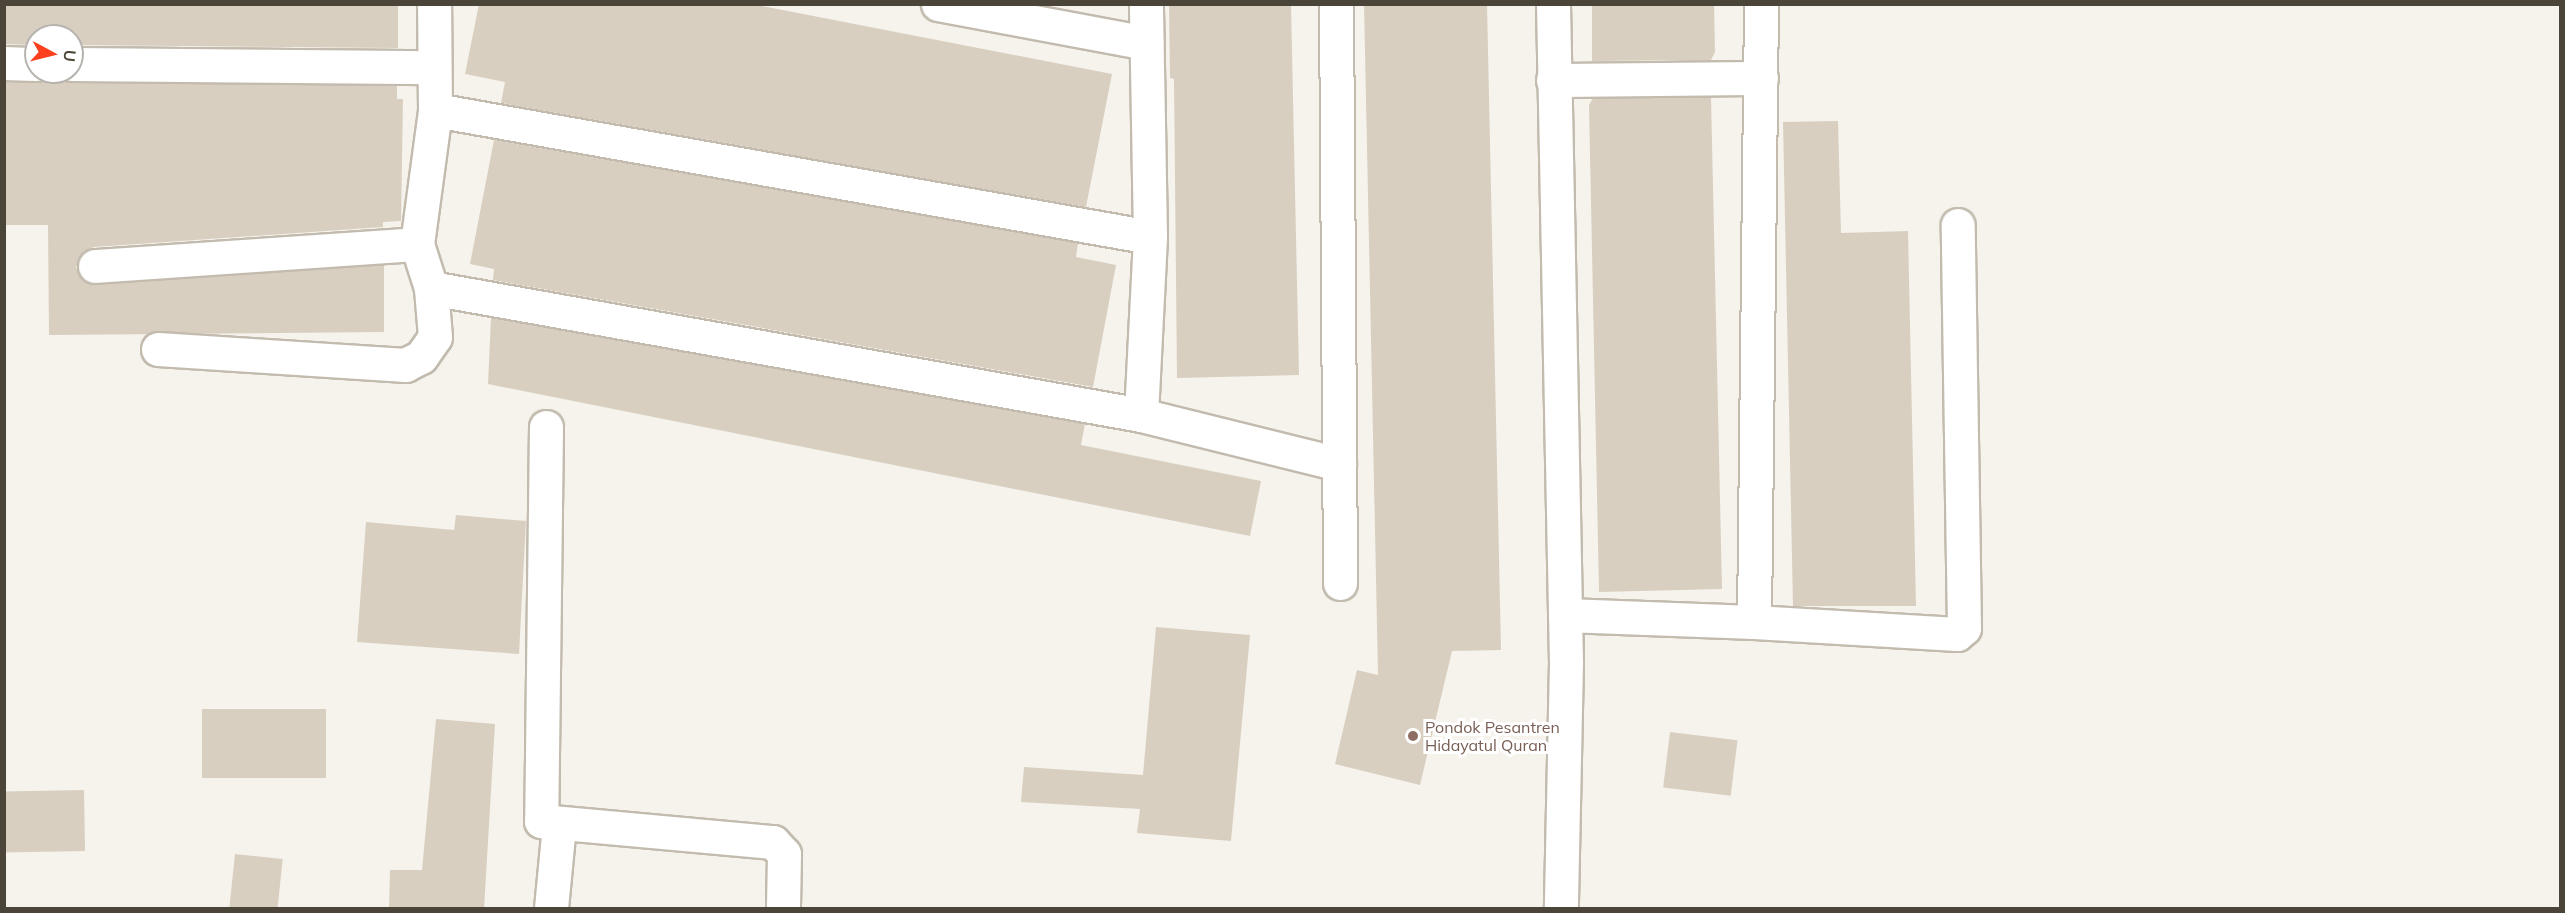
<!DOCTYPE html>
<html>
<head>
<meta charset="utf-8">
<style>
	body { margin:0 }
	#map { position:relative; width:2565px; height:913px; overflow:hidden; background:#f6f3ec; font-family:Mulish,sans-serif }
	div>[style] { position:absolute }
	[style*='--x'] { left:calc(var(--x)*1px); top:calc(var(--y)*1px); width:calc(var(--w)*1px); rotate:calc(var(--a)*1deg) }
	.building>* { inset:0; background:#d8cfc1; transform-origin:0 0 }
	.roads { filter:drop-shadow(2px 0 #c2bbae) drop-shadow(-2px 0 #c2bbae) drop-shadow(0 2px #c2bbae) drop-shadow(0 -2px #c2bbae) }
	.street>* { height:33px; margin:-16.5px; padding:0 16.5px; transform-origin:16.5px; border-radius:16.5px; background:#fff }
	.dots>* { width:16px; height:16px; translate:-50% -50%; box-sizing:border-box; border:3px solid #fff; border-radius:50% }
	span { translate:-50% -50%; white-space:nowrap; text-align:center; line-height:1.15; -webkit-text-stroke:6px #fff; paint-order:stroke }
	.education-label { font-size:16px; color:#785e54 }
	.left { translate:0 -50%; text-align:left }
	.frame { position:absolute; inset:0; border:6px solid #4b4439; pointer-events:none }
	.north { position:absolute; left:24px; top:24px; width:60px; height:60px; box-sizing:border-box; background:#fff; border:2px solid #b7b4b0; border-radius:50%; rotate:97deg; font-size:16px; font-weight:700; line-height:24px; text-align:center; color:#4b4439 }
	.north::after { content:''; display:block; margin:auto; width:21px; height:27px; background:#fc3f1d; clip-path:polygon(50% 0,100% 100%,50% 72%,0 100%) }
</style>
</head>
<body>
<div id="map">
	<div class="building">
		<div style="clip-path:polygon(4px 4px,398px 4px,398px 48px,72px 45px,72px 36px,36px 36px,36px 45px,4px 44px)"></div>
		<div style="clip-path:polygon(479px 4px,752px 4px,1112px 74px,1086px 207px,501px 103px,505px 82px,465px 74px)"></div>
		<div style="clip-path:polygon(1169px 4px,1291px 4px,1299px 375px,1177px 378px,1174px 79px,1170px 78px)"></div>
		<div style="clip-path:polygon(1364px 4px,1487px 4px,1501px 650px,1452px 651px,1420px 785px,1335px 764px,1357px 670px,1378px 675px)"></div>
		<div style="clip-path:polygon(1592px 4px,1714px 4px,1715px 52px,1711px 60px,1592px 61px)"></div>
		<div style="clip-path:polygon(55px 72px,72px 83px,397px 85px,397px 99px,403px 99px,401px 221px,383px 222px,383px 227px,94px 247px,84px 251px,76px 267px,80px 277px,96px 285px,384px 265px,384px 332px,49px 335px,48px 225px,4px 225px,4px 82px,36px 83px)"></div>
		<div style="clip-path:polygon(1711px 97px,1722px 589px,1599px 592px,1589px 105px,1593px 98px)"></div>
		<div style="clip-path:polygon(1838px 121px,1841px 233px,1908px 231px,1916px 606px,1793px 606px,1783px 122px)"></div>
		<div style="clip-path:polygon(494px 140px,1078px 243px,1076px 257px,1116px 265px,1093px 387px,493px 280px,494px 269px,470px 264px)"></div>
		<div style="clip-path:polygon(491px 318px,1085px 424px,1081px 445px,1261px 481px,1250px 536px,488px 384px)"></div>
		<div style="clip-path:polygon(456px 515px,526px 521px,519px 654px,357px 642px,366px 522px,454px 530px)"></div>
		<div style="clip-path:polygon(1156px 627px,1250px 635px,1231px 841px,1137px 833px,1140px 809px,1021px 802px,1024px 767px,1143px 775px)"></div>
		<div style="left:326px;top:709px;width:69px;height:124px;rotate:90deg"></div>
		<div style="clip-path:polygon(436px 719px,495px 724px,484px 909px,389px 909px,390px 870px,422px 870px)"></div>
		<div style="left:1670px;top:732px;width:68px;height:56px;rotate:7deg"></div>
		<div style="left:84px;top:790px;width:61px;height:80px;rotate:89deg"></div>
		<div style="left:235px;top:854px;width:48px;height:55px;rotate:6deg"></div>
	</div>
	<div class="roads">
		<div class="street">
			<div style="--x:938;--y:4;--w:212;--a:10.6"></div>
			<div style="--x:1336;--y:4;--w:579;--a:89.6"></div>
			<div style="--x:1553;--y:4;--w:658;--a:88.87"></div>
			<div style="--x:1566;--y:662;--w:246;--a:91.2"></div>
			<div style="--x:1761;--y:4;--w:618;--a:90.65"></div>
			<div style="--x:1754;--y:622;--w:203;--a:3.4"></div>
			<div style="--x:1957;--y:634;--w:9;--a:-41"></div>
			<div style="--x:1964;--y:628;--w:403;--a:-90.9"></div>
			<div style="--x:4;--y:63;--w:32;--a:2"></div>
			<div style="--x:72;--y:64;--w:362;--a:0.5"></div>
			<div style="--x:1553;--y:80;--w:208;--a:-0.6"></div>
			<div style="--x:435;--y:110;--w:726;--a:10.07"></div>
			<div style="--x:95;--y:266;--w:323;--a:-3.9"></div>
			<div style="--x:431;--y:288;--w:721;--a:10.14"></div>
			<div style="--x:1141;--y:415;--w:204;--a:13.9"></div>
			<div style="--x:158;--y:349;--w:248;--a:3.7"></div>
			<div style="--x:405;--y:365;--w:18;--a:-27"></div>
			<div style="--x:421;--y:357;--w:24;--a:-55"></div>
			<div style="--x:435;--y:337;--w:49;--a:-94.7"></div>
			<div style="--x:431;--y:288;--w:46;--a:-107.7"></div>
			<div style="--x:417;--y:244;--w:135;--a:-82.3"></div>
			<div style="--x:435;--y:110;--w:106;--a:-90.5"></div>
			<div style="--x:1141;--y:415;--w:178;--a:-87.1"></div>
			<div style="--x:1150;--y:237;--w:233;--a:-91"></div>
			<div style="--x:546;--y:427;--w:394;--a:90.7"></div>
			<div style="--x:541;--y:821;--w:233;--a:5.2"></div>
			<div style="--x:773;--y:842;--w:16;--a:47"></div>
			<div style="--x:784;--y:854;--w:54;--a:91.1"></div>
			<div style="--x:1565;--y:615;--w:189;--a:2.1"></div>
			<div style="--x:551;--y:908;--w:83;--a:-84.5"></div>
		</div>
	</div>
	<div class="dots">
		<div style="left:1413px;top:736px;background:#8d6e63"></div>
	</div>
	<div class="education-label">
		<span class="left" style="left:1425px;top:736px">Pondok Pesantren<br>Hidayatul Quran</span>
	</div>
	<div class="frame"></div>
	<div class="north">U</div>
</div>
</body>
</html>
